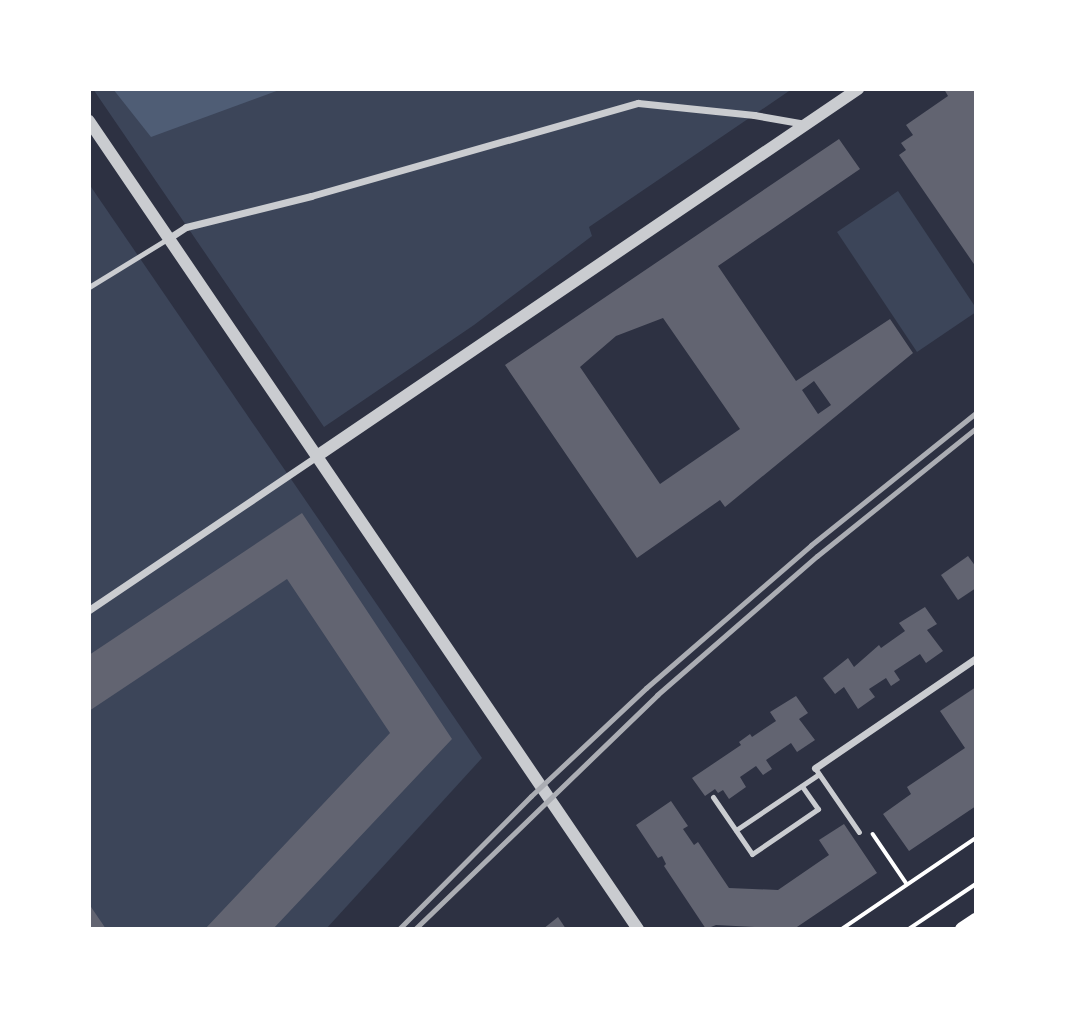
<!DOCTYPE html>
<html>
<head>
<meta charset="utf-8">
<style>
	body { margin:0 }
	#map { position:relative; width:1065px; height:1018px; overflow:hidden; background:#2d3142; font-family:"Noto Sans",sans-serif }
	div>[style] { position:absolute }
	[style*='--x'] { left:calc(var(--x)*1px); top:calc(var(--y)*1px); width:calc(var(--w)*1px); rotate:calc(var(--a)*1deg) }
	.green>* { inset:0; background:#3c4559 }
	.water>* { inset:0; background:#4f5d75 }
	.building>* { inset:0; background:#626471 }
	.path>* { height:3.5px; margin:-1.75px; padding:0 1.75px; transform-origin:1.75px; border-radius:1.75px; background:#fff }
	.service>* { height:5px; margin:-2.5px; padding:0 2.5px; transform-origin:2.5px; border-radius:2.5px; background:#caccd0 }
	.minor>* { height:7px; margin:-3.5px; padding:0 3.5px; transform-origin:3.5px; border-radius:3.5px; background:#caccd0 }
	.tertiary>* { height:12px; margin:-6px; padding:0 6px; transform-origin:6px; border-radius:6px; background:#caccd0 }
	.secondary>* { height:14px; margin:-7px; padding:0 7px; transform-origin:7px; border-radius:7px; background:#fff }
	.rail>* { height:5px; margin:-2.5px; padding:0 2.5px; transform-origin:2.5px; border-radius:2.5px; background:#abadb3 }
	span { translate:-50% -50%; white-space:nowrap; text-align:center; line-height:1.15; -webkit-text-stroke:5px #fff; paint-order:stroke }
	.frame { position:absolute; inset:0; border:91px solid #fff; pointer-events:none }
</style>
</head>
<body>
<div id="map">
	<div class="green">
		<div style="clip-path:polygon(93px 89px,792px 89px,589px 227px,592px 236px,474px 325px,324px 427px)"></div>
		<div style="clip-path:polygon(89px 184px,482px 758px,326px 929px,89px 929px)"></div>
		<div style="clip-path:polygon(898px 191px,976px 308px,976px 312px,917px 352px,837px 232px)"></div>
	</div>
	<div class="water">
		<div style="clip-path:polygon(113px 89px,282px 89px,151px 137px)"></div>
	</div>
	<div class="building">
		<div style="clip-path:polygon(944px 89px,976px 89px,976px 267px,899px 155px,906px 150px,901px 143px,913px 135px,906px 125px,948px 96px)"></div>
		<div style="clip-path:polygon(evenodd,839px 139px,860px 169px,718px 266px,796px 381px,890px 319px,913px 353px,725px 507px,720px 500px,637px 558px,505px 365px,839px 139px,663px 318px,740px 429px,660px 484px,580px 367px,616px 336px,663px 318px,839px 139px,814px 381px,831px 405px,818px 414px,802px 390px,814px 381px)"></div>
		<div style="clip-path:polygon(302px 513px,452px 739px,273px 929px,205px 929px,390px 733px,287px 579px,89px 711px,89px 655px)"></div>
		<div style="clip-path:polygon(968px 556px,976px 567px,976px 588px,958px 600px,941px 575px)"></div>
		<div style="clip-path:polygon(925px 607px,937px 624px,927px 630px,943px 651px,926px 663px,920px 654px,894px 671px,900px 680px,891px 686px,886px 678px,869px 689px,875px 697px,858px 709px,844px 687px,835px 694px,823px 678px,848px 658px,854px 667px,879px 645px,881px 648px,905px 631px,899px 623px)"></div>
		<div style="clip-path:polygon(976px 687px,976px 806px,909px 851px,883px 814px,911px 794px,907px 787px,965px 748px,940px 711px)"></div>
		<div style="clip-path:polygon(796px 696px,808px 713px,799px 719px,815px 740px,797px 752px,791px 743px,766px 760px,772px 769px,763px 775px,756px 766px,740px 777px,746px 787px,729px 799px,723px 790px,718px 793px,715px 789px,705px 796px,692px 778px,741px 745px,739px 742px,750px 734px,752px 737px,776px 721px,770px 712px)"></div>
		<div style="clip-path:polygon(671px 801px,688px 826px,683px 829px,694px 845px,698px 842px,729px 888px,778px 890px,829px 855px,819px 840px,844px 824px,877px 873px,794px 929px,716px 925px,706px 929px,664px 866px,666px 864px,662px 856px,658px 858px,636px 825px)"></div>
		<div style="clip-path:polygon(89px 904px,106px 929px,89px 929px)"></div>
		<div style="clip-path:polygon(558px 917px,566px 929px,543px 929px)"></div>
	</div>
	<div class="path">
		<div style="--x:873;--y:834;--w:60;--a:55.8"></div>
		<div style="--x:842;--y:929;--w:162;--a:-34.2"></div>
		<div style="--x:909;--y:929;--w:81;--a:-33.9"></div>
	</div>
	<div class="service">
		<div style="--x:89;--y:287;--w:94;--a:-31.5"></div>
		<div style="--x:817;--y:771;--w:74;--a:55.5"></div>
		<div style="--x:713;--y:797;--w:69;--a:55.6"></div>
		<div style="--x:752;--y:854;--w:80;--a:-34.3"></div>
		<div style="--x:818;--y:809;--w:28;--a:-125"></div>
		<div style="--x:736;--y:830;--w:100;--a:-34"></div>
	</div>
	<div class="minor">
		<div style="--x:169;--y:238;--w:20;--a:-33"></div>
		<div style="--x:186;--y:227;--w:129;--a:-13.9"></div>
		<div style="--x:311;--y:196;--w:340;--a:-15.9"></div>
		<div style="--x:638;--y:103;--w:117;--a:5.9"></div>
		<div style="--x:754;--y:115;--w:52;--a:10"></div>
		<div style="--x:89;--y:610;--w:275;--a:-34"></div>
		<div style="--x:815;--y:768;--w:195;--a:-34.3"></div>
	</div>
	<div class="tertiary">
		<div style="--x:89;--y:121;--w:977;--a:55.81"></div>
		<div style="--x:317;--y:456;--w:654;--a:-34.15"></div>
	</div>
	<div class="secondary">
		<div style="--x:962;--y:929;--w:17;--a:-33"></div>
	</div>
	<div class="rail">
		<div style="--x:399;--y:929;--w:187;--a:-45.2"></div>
		<div style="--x:531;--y:796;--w:158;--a:-43.2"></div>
		<div style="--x:646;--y:688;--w:218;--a:-40.9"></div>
		<div style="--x:811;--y:545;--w:211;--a:-38.7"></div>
		<div style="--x:415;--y:929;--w:337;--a:-44"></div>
		<div style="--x:657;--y:695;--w:212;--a:-41"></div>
		<div style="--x:817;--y:556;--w:204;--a:-38.8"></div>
	</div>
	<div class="frame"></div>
</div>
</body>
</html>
